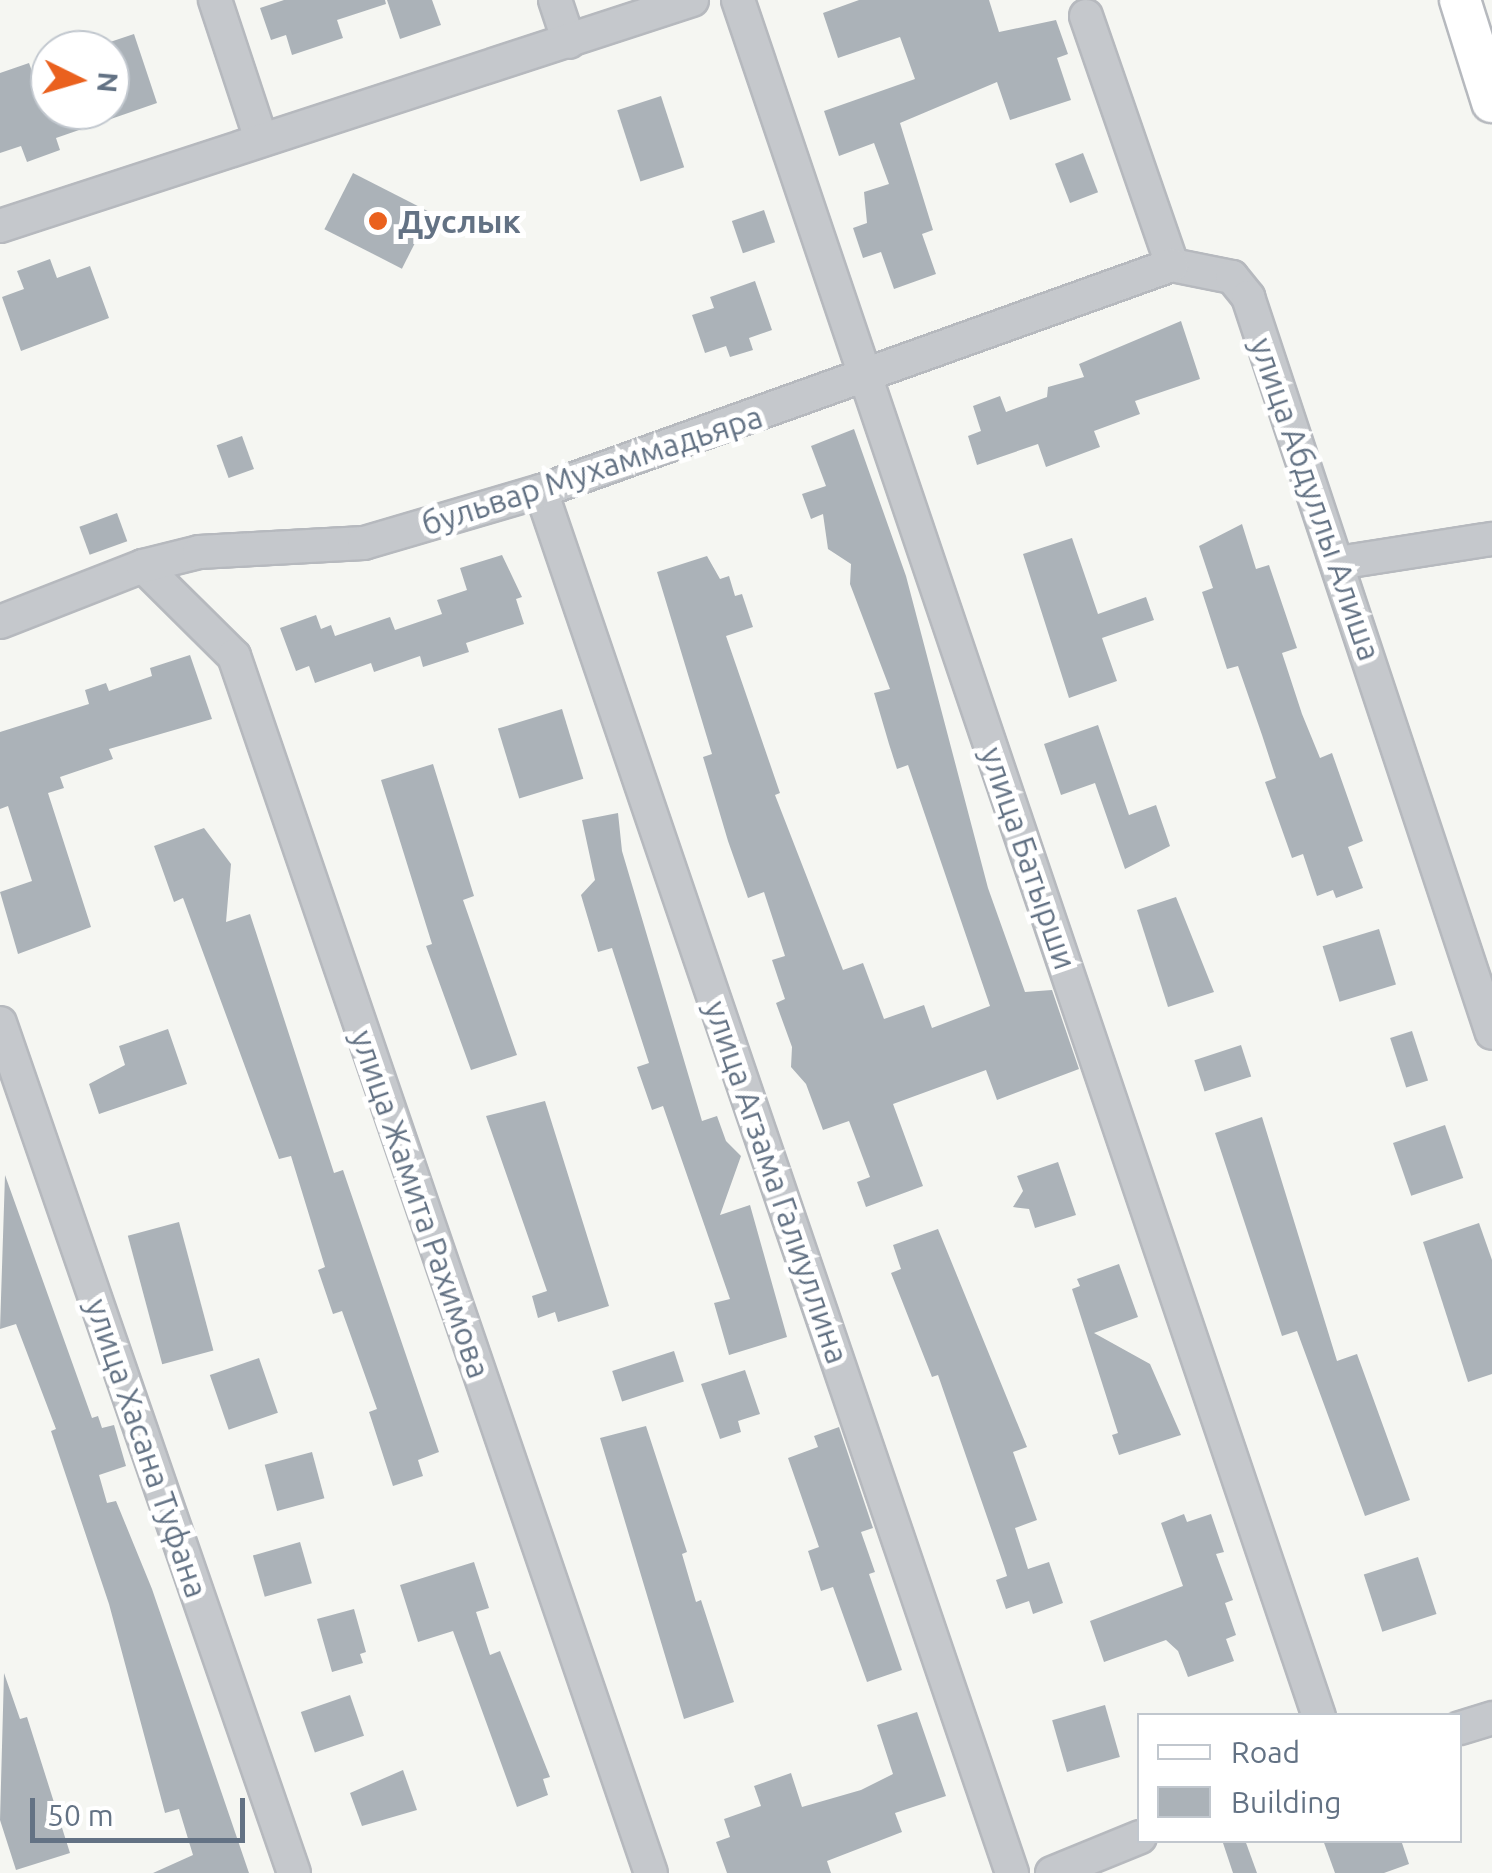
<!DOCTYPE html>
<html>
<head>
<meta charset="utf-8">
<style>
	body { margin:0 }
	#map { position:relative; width:1492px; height:1873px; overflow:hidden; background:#f5f6f2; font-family:Ubuntu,sans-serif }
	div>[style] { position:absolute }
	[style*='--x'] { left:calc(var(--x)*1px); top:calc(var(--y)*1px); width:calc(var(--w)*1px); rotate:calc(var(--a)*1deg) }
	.building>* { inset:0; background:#abb2b8; transform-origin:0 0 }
	.roads { filter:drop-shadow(2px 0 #b6b9be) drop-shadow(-2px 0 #b6b9be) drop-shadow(0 2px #b6b9be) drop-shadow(0 -2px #b6b9be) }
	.minor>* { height:32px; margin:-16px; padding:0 16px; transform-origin:16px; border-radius:16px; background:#c5c8cc }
	.major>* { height:40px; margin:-20px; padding:0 20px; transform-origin:20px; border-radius:20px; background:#fff }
	.dots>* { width:28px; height:28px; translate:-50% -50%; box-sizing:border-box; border:5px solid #fff; border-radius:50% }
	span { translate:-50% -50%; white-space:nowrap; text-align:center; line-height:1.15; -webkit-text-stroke:10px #fff; paint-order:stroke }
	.poi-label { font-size:32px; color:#637284; font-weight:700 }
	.left { translate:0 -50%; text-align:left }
	.street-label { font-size:32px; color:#637284 }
	.legend { position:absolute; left:1137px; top:1713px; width:325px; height:130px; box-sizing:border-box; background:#fff; border:2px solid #c1c7ce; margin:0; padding:12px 18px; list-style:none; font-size:30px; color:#637284 }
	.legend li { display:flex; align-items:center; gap:20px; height:50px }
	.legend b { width:50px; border:2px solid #c1c7ce }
	.north { position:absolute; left:30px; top:30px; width:100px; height:100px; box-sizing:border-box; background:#fff; border:2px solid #c1c7ce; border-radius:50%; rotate:95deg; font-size:28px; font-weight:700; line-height:40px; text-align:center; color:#637284 }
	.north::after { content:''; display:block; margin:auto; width:35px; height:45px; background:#ea611e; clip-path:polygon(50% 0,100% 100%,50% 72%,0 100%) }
	.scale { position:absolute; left:30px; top:1798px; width:215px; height:45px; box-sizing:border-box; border:5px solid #637284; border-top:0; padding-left:12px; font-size:30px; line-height:35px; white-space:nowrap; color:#637284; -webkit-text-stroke:8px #fff; paint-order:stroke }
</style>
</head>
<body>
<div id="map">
	<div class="building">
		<div style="clip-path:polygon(284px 0,385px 0,386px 4px,337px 20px,343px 38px,292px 55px,286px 35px,271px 40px,260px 8px)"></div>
		<div style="clip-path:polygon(387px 0,432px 0,441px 25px,400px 39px)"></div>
		<div style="clip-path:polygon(859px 0,989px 0,999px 32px,1056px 20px,1068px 54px,1057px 58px,1071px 100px,1010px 120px,997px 82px,900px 123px,933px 230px,922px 234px,936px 274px,894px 289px,881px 252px,863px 258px,853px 228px,867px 223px,864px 192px,889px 184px,874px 143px,839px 156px,824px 111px,915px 79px,900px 37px,838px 58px,823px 13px)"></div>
		<div style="clip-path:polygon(134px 34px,157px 103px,56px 138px,60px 150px,27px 162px,21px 146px,0 153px,0 73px,29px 63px,46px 110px,110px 110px,110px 42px)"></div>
		<div style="left:661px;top:96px;width:75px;height:46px;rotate:72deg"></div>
		<div style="left:1083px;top:153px;width:42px;height:30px;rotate:69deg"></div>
		<div style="left:353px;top:173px;width:87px;height:63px;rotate:27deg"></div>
		<div style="left:764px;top:210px;width:34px;height:34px;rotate:71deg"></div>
		<div style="clip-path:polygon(50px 259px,57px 278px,90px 266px,109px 318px,21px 351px,2px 297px,24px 289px,17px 271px)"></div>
		<div style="clip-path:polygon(755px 281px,772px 330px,749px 338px,753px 350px,730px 357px,726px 346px,705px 353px,692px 315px,714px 308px,710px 297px)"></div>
		<div style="clip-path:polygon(1181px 321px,1200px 379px,1135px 401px,1140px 414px,1094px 431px,1100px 447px,1046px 467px,1038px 444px,977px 465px,968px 436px,981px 431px,973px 406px,1000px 396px,1006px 412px,1047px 397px,1048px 387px,1084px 377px,1079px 364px)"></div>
		<div style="clip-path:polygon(854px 429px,906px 576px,988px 888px,1025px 992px,1052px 990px,1079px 1069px,997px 1100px,986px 1070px,893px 1104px,923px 1186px,866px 1207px,857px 1182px,870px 1177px,849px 1121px,823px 1130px,806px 1084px,791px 1067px,792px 1047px,776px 1003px,785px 999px,772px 960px,785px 956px,764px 892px,748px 898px,728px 841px,703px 757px,712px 754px,657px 572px,707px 556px,720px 579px,729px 576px,735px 596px,742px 594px,753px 627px,726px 636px,780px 793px,775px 795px,843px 970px,863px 963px,884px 1019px,924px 1005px,932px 1028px,990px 1006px,908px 765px,897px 769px,889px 744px,874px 693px,890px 689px,850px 584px,851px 564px,828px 549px,823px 514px,811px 519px,802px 494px,826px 486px,811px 446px)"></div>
		<div style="left:242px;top:436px;width:35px;height:27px;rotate:70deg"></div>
		<div style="left:117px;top:513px;width:30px;height:40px;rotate:70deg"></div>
		<div style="clip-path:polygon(1242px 524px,1256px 569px,1269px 565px,1297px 648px,1282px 653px,1302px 714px,1320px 758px,1332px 753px,1363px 841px,1348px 847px,1363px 888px,1336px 898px,1333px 890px,1317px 896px,1303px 854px,1292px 858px,1265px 782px,1276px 778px,1262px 735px,1238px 666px,1227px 669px,1202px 592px,1213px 588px,1199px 546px)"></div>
		<div style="clip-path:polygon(1072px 538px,1098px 614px,1146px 597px,1154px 620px,1102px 638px,1117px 681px,1069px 698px,1023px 554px)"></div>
		<div style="clip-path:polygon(502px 555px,522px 597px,516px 599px,524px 624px,466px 643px,469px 652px,423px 667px,420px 656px,374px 672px,371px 663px,315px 683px,309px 666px,296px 671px,280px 628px,316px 615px,321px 629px,331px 625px,335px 636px,390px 617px,395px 630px,442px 614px,437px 600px,467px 590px,460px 568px)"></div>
		<div style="clip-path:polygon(190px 655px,212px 719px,109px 749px,113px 759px,60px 777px,64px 788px,48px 793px,91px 927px,18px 954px,0 892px,32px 881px,8px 806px,0 809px,0 732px,89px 704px,85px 690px,106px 683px,109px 691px,152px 676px,150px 668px)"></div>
		<div style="left:562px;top:709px;width:73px;height:67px;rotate:73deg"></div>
		<div style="clip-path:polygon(1098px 725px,1129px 815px,1156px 805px,1170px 846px,1125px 869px,1095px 783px,1061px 795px,1044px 744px)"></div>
		<div style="clip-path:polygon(433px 764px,474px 896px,463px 900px,517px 1055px,471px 1070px,426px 946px,432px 944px,381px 780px)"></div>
		<div style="clip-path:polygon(618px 813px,622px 851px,702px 1121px,717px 1116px,726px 1141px,741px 1156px,720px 1215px,750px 1205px,787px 1337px,729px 1355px,714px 1303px,730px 1299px,663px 1106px,652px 1110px,637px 1067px,649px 1063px,612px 948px,598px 952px,581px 895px,595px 880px,582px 820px)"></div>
		<div style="clip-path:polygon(204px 828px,231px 864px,226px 922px,250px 914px,334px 1173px,343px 1170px,439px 1452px,418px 1460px,423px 1476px,393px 1486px,369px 1412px,377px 1409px,342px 1311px,333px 1314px,318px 1270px,325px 1267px,291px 1156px,279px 1159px,183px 898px,174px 902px,154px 846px)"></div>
		<div style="clip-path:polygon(1176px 897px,1214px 992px,1168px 1007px,1137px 910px)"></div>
		<div style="left:1379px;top:929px;width:58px;height:59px;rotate:73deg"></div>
		<div style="clip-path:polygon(168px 1029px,187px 1084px,99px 1114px,89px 1084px,125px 1065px,119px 1046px)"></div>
		<div style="left:1412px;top:1031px;width:52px;height:23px;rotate:72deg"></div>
		<div style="left:1241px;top:1045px;width:33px;height:49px;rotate:72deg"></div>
		<div style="clip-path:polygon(545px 1101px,609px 1306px,558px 1322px,555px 1312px,538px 1318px,532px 1296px,547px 1291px,486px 1116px)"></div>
		<div style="clip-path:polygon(1262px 1117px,1337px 1361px,1357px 1354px,1410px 1500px,1365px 1516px,1297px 1331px,1282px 1336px,1215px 1133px)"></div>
		<div style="left:1445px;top:1125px;width:56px;height:55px;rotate:71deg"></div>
		<div style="clip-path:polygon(1058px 1162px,1076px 1215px,1035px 1228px,1029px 1209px,1013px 1207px,1023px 1191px,1017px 1176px)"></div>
		<div style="clip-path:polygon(5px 1175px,92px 1418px,98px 1416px,102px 1428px,114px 1425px,126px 1466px,99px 1475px,107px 1503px,116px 1501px,152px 1589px,249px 1873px,153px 1873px,193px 1855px,179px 1809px,165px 1813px,109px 1604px,51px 1431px,56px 1429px,16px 1324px,0 1329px)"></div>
		<div style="left:179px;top:1222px;width:133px;height:53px;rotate:75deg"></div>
		<div style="clip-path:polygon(1479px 1223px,1492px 1260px,1492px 1374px,1468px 1382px,1423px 1242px)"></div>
		<div style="clip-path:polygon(938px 1229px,1027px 1447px,1013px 1452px,1037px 1520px,1015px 1528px,1028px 1569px,1049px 1562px,1063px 1603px,1033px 1614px,1029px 1601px,1006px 1609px,996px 1580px,1007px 1576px,1004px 1566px,938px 1375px,932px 1377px,891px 1273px,901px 1269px,893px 1245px)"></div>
		<div style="clip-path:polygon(1119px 1264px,1138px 1317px,1094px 1333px,1150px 1364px,1181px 1435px,1119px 1455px,1112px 1435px,1118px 1433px,1072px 1289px,1080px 1286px,1077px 1279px)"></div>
		<div style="left:674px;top:1351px;width:32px;height:65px;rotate:72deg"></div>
		<div style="left:259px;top:1358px;width:58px;height:52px;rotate:71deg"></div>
		<div style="clip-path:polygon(745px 1370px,760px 1414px,738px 1421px,741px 1432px,720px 1439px,701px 1384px)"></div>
		<div style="clip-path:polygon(646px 1426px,687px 1552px,682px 1554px,696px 1602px,701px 1600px,734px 1702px,684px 1719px,600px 1438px)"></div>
		<div style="clip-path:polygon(839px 1427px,873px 1528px,861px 1532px,875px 1572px,869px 1574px,902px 1670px,867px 1682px,833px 1587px,821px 1591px,808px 1551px,819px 1547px,788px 1458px,818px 1447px,814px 1436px)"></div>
		<div style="left:312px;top:1452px;width:48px;height:49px;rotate:75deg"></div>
		<div style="clip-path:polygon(1184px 1514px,1187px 1522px,1211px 1514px,1224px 1552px,1216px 1554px,1233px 1600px,1225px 1603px,1236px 1635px,1226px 1639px,1234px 1661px,1188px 1677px,1178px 1651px,1166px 1640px,1104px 1662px,1090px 1621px,1183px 1586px,1161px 1523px)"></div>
		<div style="left:300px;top:1542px;width:43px;height:49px;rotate:74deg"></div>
		<div style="left:1418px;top:1557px;width:60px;height:57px;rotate:72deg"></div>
		<div style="clip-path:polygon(474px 1562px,489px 1608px,476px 1612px,490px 1655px,500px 1651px,550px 1777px,543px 1779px,548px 1795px,517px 1807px,453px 1631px,418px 1642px,400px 1585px)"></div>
		<div style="clip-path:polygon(354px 1609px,366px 1652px,360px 1654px,363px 1663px,332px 1672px,317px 1619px)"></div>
		<div style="clip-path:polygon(4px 1673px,20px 1719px,27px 1717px,70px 1853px,16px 1870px,0 1820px)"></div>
		<div style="left:350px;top:1695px;width:43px;height:52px;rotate:71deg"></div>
		<div style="left:1105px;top:1705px;width:54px;height:55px;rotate:74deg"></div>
		<div style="clip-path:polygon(917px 1712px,946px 1796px,895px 1813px,902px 1832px,827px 1861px,831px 1873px,727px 1873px,716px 1842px,730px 1837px,724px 1819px,761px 1806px,754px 1786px,791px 1773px,802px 1807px,861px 1790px,893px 1774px,877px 1725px)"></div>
		<div style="clip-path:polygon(403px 1770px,417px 1810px,362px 1826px,350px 1793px)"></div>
		<div style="clip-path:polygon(1222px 1840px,1245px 1840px,1257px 1873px,1233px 1873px)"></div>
		<div style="clip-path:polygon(1323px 1840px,1401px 1840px,1409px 1864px,1384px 1873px,1335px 1873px)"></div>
	</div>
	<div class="roads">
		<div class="minor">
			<div style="--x:215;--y:0;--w:143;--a:71.7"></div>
			<div style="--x:555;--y:0;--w:44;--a:71.6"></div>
			<div style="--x:738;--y:0;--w:1812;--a:71.3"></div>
			<div style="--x:1086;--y:16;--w:263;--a:70.9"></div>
			<div style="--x:1172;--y:265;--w:61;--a:11.3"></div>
			<div style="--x:1232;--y:277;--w:26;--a:51"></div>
			<div style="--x:1248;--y:297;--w:775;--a:71.66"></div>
			<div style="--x:0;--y:226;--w:728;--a:-18.09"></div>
			<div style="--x:541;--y:491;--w:1460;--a:71.18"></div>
			<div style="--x:1338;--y:563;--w:156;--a:-8.9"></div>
			<div style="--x:143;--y:566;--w:128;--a:44.7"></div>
			<div style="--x:234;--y:656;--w:1286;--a:71.09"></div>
			<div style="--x:0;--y:622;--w:154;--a:-21.4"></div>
			<div style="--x:143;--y:566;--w:58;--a:-14"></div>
			<div style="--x:199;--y:552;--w:165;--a:-3.1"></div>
			<div style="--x:364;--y:543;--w:184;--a:-16.4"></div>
			<div style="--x:541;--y:491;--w:670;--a:-19.71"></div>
			<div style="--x:0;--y:1023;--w:899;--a:70.92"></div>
			<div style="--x:1460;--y:1728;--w:34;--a:-17"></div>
			<div style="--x:1052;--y:1873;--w:95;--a:-22.2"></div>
		</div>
		<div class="major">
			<div style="--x:1460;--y:0;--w:107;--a:72.6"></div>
		</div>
	</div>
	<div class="dots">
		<div style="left:378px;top:221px;background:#ea611e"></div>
	</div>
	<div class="poi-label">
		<span class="left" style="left:398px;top:221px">Дуслык</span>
	</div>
	<div class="street-label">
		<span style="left:592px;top:470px;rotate:-18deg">бульвар Мухаммадьяра</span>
		<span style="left:1316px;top:499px;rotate:71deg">улица Абдуллы Алиша</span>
		<span style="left:1029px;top:858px;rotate:71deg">улица Батырши</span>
		<span style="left:777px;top:1182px;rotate:71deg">улица Агзама Галиуллина</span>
		<span style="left:421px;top:1204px;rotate:71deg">улица Жамита Рахимова</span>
		<span style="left:147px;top:1448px;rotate:71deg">улица Хасана Туфана</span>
	</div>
	<ul class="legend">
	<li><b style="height:12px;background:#fff"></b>Road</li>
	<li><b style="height:28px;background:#abb2b8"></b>Building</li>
	</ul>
	<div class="north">N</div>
	<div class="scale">50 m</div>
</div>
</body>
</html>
